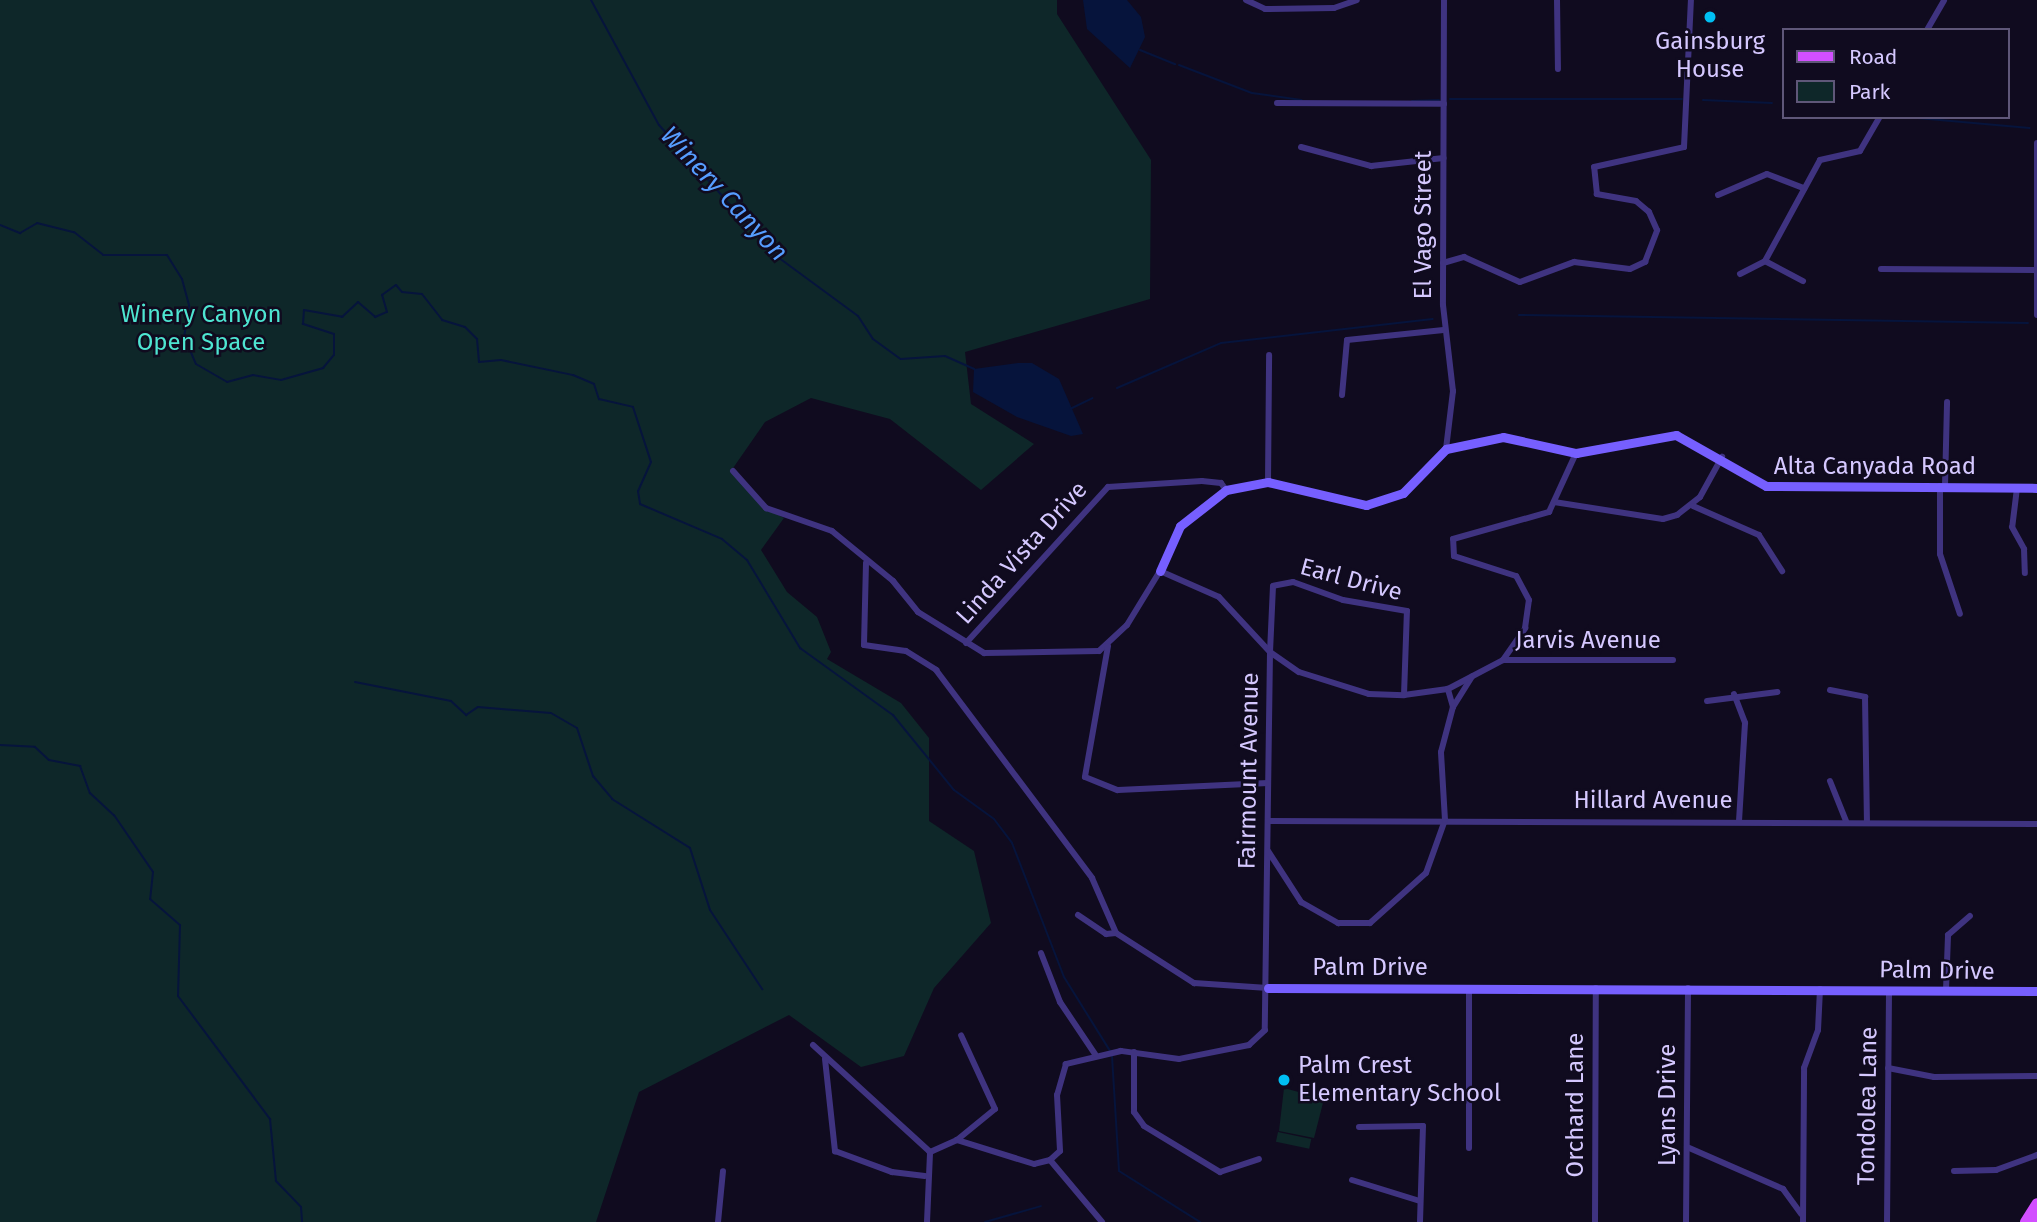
<!DOCTYPE html>
<html>
<head>
<meta charset="utf-8">
<style>
	body { margin:0 }
	#map { position:relative; width:2037px; height:1222px; overflow:hidden; background:#100b1f; font-family:"Fira Sans",sans-serif }
	div>[style] { position:absolute }
	[style*='--x'] { left:calc(var(--x)*1px); top:calc(var(--y)*1px); width:calc(var(--w)*1px); rotate:calc(var(--a)*1deg) }
	.green>* { inset:0; background:#0e2729; transform-origin:0 0 }
	.water>* { inset:0; background:#06143c }
	.stream>* { height:2px; margin:-1px; padding:0 1px; transform-origin:1px; border-radius:1px; background:#06143c }
	.street>* { height:6px; margin:-3px; padding:0 3px; transform-origin:3px; border-radius:3px; background:#3f3380 }
	.secondary>* { height:9px; margin:-4.5px; padding:0 4.5px; transform-origin:4.5px; border-radius:4.5px; background:#765fff }
	.primary>* { height:10px; margin:-5px; padding:0 5px; transform-origin:5px; border-radius:5px; background:#d24fff }
	.dots>* { width:19px; height:19px; translate:-50% -50%; box-sizing:border-box; border:4px solid #100b1f; border-radius:50% }
	span { translate:-50% -50%; white-space:nowrap; text-align:center; line-height:1.15; -webkit-text-stroke:5px #100b1f; paint-order:stroke }
	.poi-label { font-size:24px; color:#d5c8ff }
	.left { translate:0 -50%; text-align:left }
	.street-label { font-size:24px; color:#d5c8ff }
	.park-label { font-size:24px; color:#4ee5d1 }
	.water-label { font-size:26px; color:#569dff; font-style:italic }
	.legend { position:absolute; left:1782px; top:28px; width:228px; height:91px; box-sizing:border-box; background:#100b1f; border:2px solid #5f5779; margin:0; padding:9px 12px; list-style:none; font-size:21px; color:#d5c8ff }
	.legend li { display:flex; align-items:center; gap:14px; height:35px }
	.legend b { width:35px; border:2px solid #5f5779 }
</style>
</head>
<body>
<div id="map">
	<div class="green">
		<div style="clip-path:polygon(0 0,1057px 0,1057px 14px,1151px 160px,1150px 299px,965px 352px,971px 404px,1034px 444px,981px 490px,890px 419px,811px 398px,765px 422px,731px 471px,761px 505px,784px 518px,761px 550px,787px 592px,817px 617px,831px 652px,827px 659px,901px 703px,929px 738px,929px 821px,974px 851px,991px 923px,934px 988px,904px 1056px,861px 1067px,789px 1015px,639px 1092px,596px 1222px,0 1222px)"></div>
		<div style="clip-path:polygon(1284px 1088px,1324px 1099px,1314px 1138px,1279px 1131px)"></div>
		<div style="left:1278px;top:1132px;width:34px;height:10px;rotate:12deg"></div>
	</div>
	<div class="water">
		<div style="clip-path:polygon(1083px 0,1127px 0,1141px 17px,1145px 37px,1130px 68px,1087px 29px)"></div>
		<div style="clip-path:polygon(1018px 363px,1032px 363px,1059px 379px,1083px 434px,1071px 436px,1017px 417px,973px 392px,974px 369px)"></div>
	</div>
	<div class="stream">
		<div style="--x:591;--y:0;--w:142;--a:61.5"></div>
		<div style="--x:659;--y:125;--w:174;--a:48.3"></div>
		<div style="--x:775;--y:255;--w:103;--a:36.3"></div>
		<div style="--x:858;--y:316;--w:27;--a:57"></div>
		<div style="--x:873;--y:339;--w:34;--a:36"></div>
		<div style="--x:901;--y:359;--w:44;--a:-3.9"></div>
		<div style="--x:945;--y:356;--w:32;--a:24"></div>
		<div style="--x:1140;--y:50;--w:38;--a:22"></div>
		<div style="--x:1179;--y:65;--w:78;--a:21"></div>
		<div style="--x:1252;--y:93;--w:50;--a:8"></div>
		<div style="--x:1450;--y:99;--w:232;--a:0"></div>
		<div style="--x:1703;--y:100;--w:69;--a:2.5"></div>
		<div style="--x:1412;--y:101;--w:27;--a:-2"></div>
		<div style="--x:1906;--y:117;--w:124;--a:5.1"></div>
		<div style="--x:0;--y:225;--w:22;--a:22"></div>
		<div style="--x:20;--y:233;--w:20;--a:-30"></div>
		<div style="--x:37;--y:223;--w:38;--a:14"></div>
		<div style="--x:74;--y:232;--w:37;--a:38"></div>
		<div style="--x:103;--y:255;--w:64;--a:0"></div>
		<div style="--x:167;--y:255;--w:28;--a:58"></div>
		<div style="--x:182;--y:279;--w:28;--a:75"></div>
		<div style="--x:189;--y:306;--w:30;--a:99"></div>
		<div style="--x:184;--y:336;--w:30;--a:67"></div>
		<div style="--x:196;--y:364;--w:36;--a:30"></div>
		<div style="--x:227;--y:382;--w:27;--a:-15"></div>
		<div style="--x:253;--y:375;--w:28;--a:10"></div>
		<div style="--x:281;--y:380;--w:44;--a:-15.9"></div>
		<div style="--x:323;--y:368;--w:17;--a:-50"></div>
		<div style="--x:334;--y:355;--w:21;--a:-90"></div>
		<div style="--x:334;--y:334;--w:33;--a:-162"></div>
		<div style="--x:303;--y:324;--w:14;--a:-86"></div>
		<div style="--x:304;--y:310;--w:39;--a:10"></div>
		<div style="--x:342;--y:317;--w:22;--a:-43"></div>
		<div style="--x:358;--y:302;--w:23;--a:41"></div>
		<div style="--x:375;--y:317;--w:13;--a:-23"></div>
		<div style="--x:387;--y:312;--w:18;--a:-106"></div>
		<div style="--x:382;--y:295;--w:17;--a:-36"></div>
		<div style="--x:396;--y:285;--w:9;--a:49"></div>
		<div style="--x:402;--y:292;--w:20;--a:6"></div>
		<div style="--x:422;--y:294;--w:33;--a:52"></div>
		<div style="--x:442;--y:320;--w:24;--a:17"></div>
		<div style="--x:465;--y:327;--w:17;--a:45"></div>
		<div style="--x:477;--y:339;--w:23;--a:85"></div>
		<div style="--x:479;--y:362;--w:22;--a:-5"></div>
		<div style="--x:501;--y:360;--w:74;--a:11.8"></div>
		<div style="--x:573;--y:375;--w:23;--a:23"></div>
		<div style="--x:594;--y:384;--w:16;--a:72"></div>
		<div style="--x:599;--y:399;--w:35;--a:13"></div>
		<div style="--x:633;--y:407;--w:58;--a:71.9"></div>
		<div style="--x:651;--y:462;--w:32;--a:114"></div>
		<div style="--x:638;--y:491;--w:13;--a:81"></div>
		<div style="--x:640;--y:504;--w:89;--a:23.1"></div>
		<div style="--x:722;--y:539;--w:33;--a:40"></div>
		<div style="--x:747;--y:560;--w:103;--a:58.9"></div>
		<div style="--x:800;--y:648;--w:115;--a:35.8"></div>
		<div style="--x:893;--y:715;--w:97;--a:50.9"></div>
		<div style="--x:954;--y:790;--w:49;--a:35.9"></div>
		<div style="--x:994;--y:819;--w:30;--a:53"></div>
		<div style="--x:1012;--y:843;--w:144;--a:68.8"></div>
		<div style="--x:1064;--y:977;--w:87;--a:58.1"></div>
		<div style="--x:1519;--y:315;--w:509;--a:0.9"></div>
		<div style="--x:1117;--y:388;--w:113;--a:-23.4"></div>
		<div style="--x:1221;--y:343;--w:213;--a:-6.5"></div>
		<div style="--x:1070;--y:409;--w:25;--a:-26"></div>
		<div style="--x:355;--y:682;--w:98;--a:11.2"></div>
		<div style="--x:451;--y:701;--w:21;--a:43"></div>
		<div style="--x:466;--y:715;--w:14;--a:-34"></div>
		<div style="--x:478;--y:707;--w:73;--a:4.7"></div>
		<div style="--x:551;--y:713;--w:30;--a:30"></div>
		<div style="--x:577;--y:728;--w:51;--a:71.6"></div>
		<div style="--x:593;--y:776;--w:30;--a:50"></div>
		<div style="--x:612;--y:799;--w:92;--a:32.1"></div>
		<div style="--x:690;--y:848;--w:65;--a:72.1"></div>
		<div style="--x:710;--y:910;--w:95;--a:56.6"></div>
		<div style="--x:0;--y:745;--w:35;--a:3"></div>
		<div style="--x:35;--y:747;--w:19;--a:43"></div>
		<div style="--x:49;--y:760;--w:32;--a:11"></div>
		<div style="--x:80;--y:766;--w:29;--a:70"></div>
		<div style="--x:90;--y:793;--w:33;--a:43"></div>
		<div style="--x:114;--y:815;--w:69;--a:55.6"></div>
		<div style="--x:153;--y:872;--w:27;--a:96"></div>
		<div style="--x:150;--y:899;--w:40;--a:41"></div>
		<div style="--x:180;--y:925;--w:71;--a:91.6"></div>
		<div style="--x:178;--y:996;--w:154;--a:53.2"></div>
		<div style="--x:270;--y:1119;--w:62;--a:84.5"></div>
		<div style="--x:276;--y:1181;--w:36;--a:46"></div>
		<div style="--x:301;--y:1207;--w:15;--a:86"></div>
		<div style="--x:1112;--y:1056;--w:115;--a:86.5"></div>
		<div style="--x:1119;--y:1171;--w:96;--a:32.2"></div>
		<div style="--x:985;--y:1222;--w:58;--a:-15.9"></div>
	</div>
	<div class="street">
		<div style="--x:1246;--y:0;--w:21;--a:25"></div>
		<div style="--x:1265;--y:9;--w:69;--a:-0.8"></div>
		<div style="--x:1334;--y:8;--w:24;--a:-19"></div>
		<div style="--x:1444;--y:0;--w:305;--a:90.2"></div>
		<div style="--x:1443;--y:305;--w:87;--a:83.4"></div>
		<div style="--x:1453;--y:391;--w:58;--a:96.9"></div>
		<div style="--x:1557;--y:0;--w:69;--a:89.2"></div>
		<div style="--x:1927;--y:30;--w:34;--a:-60"></div>
		<div style="--x:1277;--y:103;--w:167;--a:0.3"></div>
		<div style="--x:2037;--y:143;--w:172;--a:90"></div>
		<div style="--x:1301;--y:147;--w:73;--a:15.2"></div>
		<div style="--x:1371;--y:166;--w:73;--a:-6.3"></div>
		<div style="--x:1718;--y:195;--w:53;--a:-23.2"></div>
		<div style="--x:1767;--y:174;--w:40;--a:21"></div>
		<div style="--x:1765;--y:261;--w:43;--a:27.8"></div>
		<div style="--x:1443;--y:263;--w:22;--a:-16"></div>
		<div style="--x:1464;--y:257;--w:61;--a:24.1"></div>
		<div style="--x:1520;--y:282;--w:58;--a:-20.3"></div>
		<div style="--x:1574;--y:262;--w:56;--a:7.1"></div>
		<div style="--x:1630;--y:269;--w:17;--a:-25"></div>
		<div style="--x:1645;--y:262;--w:34;--a:-69"></div>
		<div style="--x:1657;--y:230;--w:20;--a:-114"></div>
		<div style="--x:1649;--y:212;--w:17;--a:-140"></div>
		<div style="--x:1636;--y:201;--w:40;--a:-170"></div>
		<div style="--x:1597;--y:194;--w:27;--a:-96"></div>
		<div style="--x:1594;--y:167;--w:92;--a:-12.5"></div>
		<div style="--x:1684;--y:147;--w:147;--a:-87.3"></div>
		<div style="--x:1881;--y:269;--w:154;--a:0.4"></div>
		<div style="--x:1740;--y:274;--w:28;--a:-27"></div>
		<div style="--x:1765;--y:261;--w:115;--a:-61.4"></div>
		<div style="--x:1820;--y:160;--w:41;--a:-12.7"></div>
		<div style="--x:1860;--y:151;--w:39;--a:-60"></div>
		<div style="--x:1342;--y:395;--w:55;--a:-84.8"></div>
		<div style="--x:1347;--y:340;--w:97;--a:-5.9"></div>
		<div style="--x:733;--y:471;--w:50;--a:48.3"></div>
		<div style="--x:766;--y:508;--w:70;--a:19.2"></div>
		<div style="--x:832;--y:531;--w:79;--a:39.3"></div>
		<div style="--x:893;--y:581;--w:40;--a:51"></div>
		<div style="--x:918;--y:612;--w:78;--a:31.8"></div>
		<div style="--x:984;--y:653;--w:115;--a:-1"></div>
		<div style="--x:1099;--y:651;--w:38;--a:-43"></div>
		<div style="--x:1127;--y:625;--w:63;--a:-58.6"></div>
		<div style="--x:1160;--y:571;--w:64;--a:23.8"></div>
		<div style="--x:1219;--y:597;--w:75;--a:47.2"></div>
		<div style="--x:1270;--y:652;--w:378;--a:90.8"></div>
		<div style="--x:1265;--y:1030;--w:22;--a:137"></div>
		<div style="--x:1249;--y:1045;--w:71;--a:168.7"></div>
		<div style="--x:1179;--y:1059;--w:59;--a:-172.1"></div>
		<div style="--x:1121;--y:1051;--w:57;--a:166.7"></div>
		<div style="--x:1066;--y:1064;--w:32;--a:106"></div>
		<div style="--x:1057;--y:1095;--w:56;--a:86.9"></div>
		<div style="--x:1060;--y:1151;--w:13;--a:138"></div>
		<div style="--x:1050;--y:1160;--w:16;--a:166"></div>
		<div style="--x:1034;--y:1164;--w:81;--a:-162.7"></div>
		<div style="--x:957;--y:1140;--w:30;--a:156"></div>
		<div style="--x:1268;--y:482;--w:127;--a:-89.5"></div>
		<div style="--x:1940;--y:486;--w:68;--a:90"></div>
		<div style="--x:1940;--y:554;--w:63;--a:71.6"></div>
		<div style="--x:1945;--y:486;--w:84;--a:-88.6"></div>
		<div style="--x:2017;--y:488;--w:39;--a:97"></div>
		<div style="--x:2012;--y:527;--w:25;--a:61"></div>
		<div style="--x:2024;--y:549;--w:24;--a:88"></div>
		<div style="--x:1554;--y:502;--w:110;--a:8.9"></div>
		<div style="--x:1663;--y:519;--w:15;--a:-16"></div>
		<div style="--x:1677;--y:515;--w:29;--a:-38"></div>
		<div style="--x:1700;--y:497;--w:46;--a:-61.2"></div>
		<div style="--x:1693;--y:506;--w:72;--a:23.7"></div>
		<div style="--x:1759;--y:535;--w:43;--a:57.4"></div>
		<div style="--x:866;--y:563;--w:82;--a:91.4"></div>
		<div style="--x:864;--y:645;--w:42;--a:8.1"></div>
		<div style="--x:906;--y:651;--w:36;--a:32"></div>
		<div style="--x:936;--y:670;--w:260;--a:53.1"></div>
		<div style="--x:1092;--y:878;--w:60;--a:66.4"></div>
		<div style="--x:1116;--y:933;--w:93;--a:32.7"></div>
		<div style="--x:1194;--y:983;--w:74;--a:3.9"></div>
		<div style="--x:966;--y:643;--w:211;--a:-47.7"></div>
		<div style="--x:1108;--y:487;--w:94;--a:-3.7"></div>
		<div style="--x:1202;--y:481;--w:19;--a:6"></div>
		<div style="--x:1221;--y:483;--w:9;--a:54"></div>
		<div style="--x:1108;--y:646;--w:133;--a:100"></div>
		<div style="--x:1085;--y:777;--w:35;--a:22"></div>
		<div style="--x:1118;--y:790;--w:150;--a:-2.7"></div>
		<div style="--x:1503;--y:660;--w:170;--a:0"></div>
		<div style="--x:1830;--y:690;--w:36;--a:11"></div>
		<div style="--x:1865;--y:697;--w:125;--a:89.1"></div>
		<div style="--x:1734;--y:694;--w:31;--a:69"></div>
		<div style="--x:1745;--y:723;--w:98;--a:93.5"></div>
		<div style="--x:1404;--y:695;--w:84;--a:-88"></div>
		<div style="--x:1407;--y:611;--w:65;--a:-170.2"></div>
		<div style="--x:1343;--y:600;--w:53;--a:-160.2"></div>
		<div style="--x:1293;--y:582;--w:20;--a:169"></div>
		<div style="--x:1273;--y:586;--w:66;--a:92.6"></div>
		<div style="--x:1270;--y:652;--w:35;--a:35"></div>
		<div style="--x:1299;--y:672;--w:73;--a:17.4"></div>
		<div style="--x:1369;--y:694;--w:35;--a:2"></div>
		<div style="--x:1404;--y:695;--w:44;--a:-7.8"></div>
		<div style="--x:1707;--y:701;--w:71;--a:-7.3"></div>
		<div style="--x:1453;--y:707;--w:36;--a:-58"></div>
		<div style="--x:1830;--y:781;--w:43;--a:68.2"></div>
		<div style="--x:1268;--y:821;--w:769;--a:0.22"></div>
		<div style="--x:1268;--y:851;--w:61;--a:57.1"></div>
		<div style="--x:1301;--y:902;--w:43;--a:29.6"></div>
		<div style="--x:1338;--y:923;--w:32;--a:0"></div>
		<div style="--x:1370;--y:923;--w:75;--a:-41.8"></div>
		<div style="--x:1426;--y:873;--w:56;--a:-70.3"></div>
		<div style="--x:1445;--y:820;--w:68;--a:-93.4"></div>
		<div style="--x:1441;--y:752;--w:47;--a:-75.1"></div>
		<div style="--x:1453;--y:707;--w:19;--a:-106"></div>
		<div style="--x:1448;--y:689;--w:62;--a:-27.8"></div>
		<div style="--x:1503;--y:660;--w:39;--a:-55"></div>
		<div style="--x:1525;--y:628;--w:28;--a:-82"></div>
		<div style="--x:1529;--y:600;--w:27;--a:-118"></div>
		<div style="--x:1516;--y:576;--w:65;--a:-162.1"></div>
		<div style="--x:1454;--y:556;--w:17;--a:-93"></div>
		<div style="--x:1453;--y:539;--w:100;--a:-15.7"></div>
		<div style="--x:1549;--y:512;--w:65;--a:-65.4"></div>
		<div style="--x:1078;--y:915;--w:34;--a:34"></div>
		<div style="--x:1106;--y:934;--w:10;--a:-6"></div>
		<div style="--x:1041;--y:953;--w:53;--a:68.8"></div>
		<div style="--x:1060;--y:1002;--w:63;--a:56.1"></div>
		<div style="--x:1946;--y:990;--w:55;--a:-87.9"></div>
		<div style="--x:1948;--y:935;--w:29;--a:-41"></div>
		<div style="--x:813;--y:1045;--w:159;--a:42.4"></div>
		<div style="--x:1134;--y:1052;--w:60;--a:90"></div>
		<div style="--x:1134;--y:1112;--w:17;--a:54"></div>
		<div style="--x:1144;--y:1126;--w:89;--a:31.2"></div>
		<div style="--x:1220;--y:1172;--w:41;--a:-18.4"></div>
		<div style="--x:825;--y:1059;--w:93;--a:83.8"></div>
		<div style="--x:835;--y:1151;--w:61;--a:20.2"></div>
		<div style="--x:892;--y:1172;--w:33;--a:7"></div>
		<div style="--x:1888;--y:1068;--w:47;--a:11.1"></div>
		<div style="--x:1934;--y:1077;--w:103;--a:-0.6"></div>
		<div style="--x:1359;--y:1127;--w:64;--a:-0.9"></div>
		<div style="--x:1423;--y:1126;--w:96;--a:91.8"></div>
		<div style="--x:957;--y:1140;--w:49;--a:-39.2"></div>
		<div style="--x:995;--y:1109;--w:81;--a:-114.7"></div>
		<div style="--x:1687;--y:1147;--w:105;--a:23.6"></div>
		<div style="--x:1783;--y:1189;--w:31;--a:54"></div>
		<div style="--x:1469;--y:1148;--w:160;--a:-90"></div>
		<div style="--x:1050;--y:1160;--w:81;--a:50"></div>
		<div style="--x:1954;--y:1171;--w:42;--a:-1.4"></div>
		<div style="--x:1996;--y:1170;--w:44;--a:-20.1"></div>
		<div style="--x:1352;--y:1180;--w:71;--a:17.2"></div>
		<div style="--x:718;--y:1222;--w:51;--a:-84.4"></div>
		<div style="--x:927;--y:1222;--w:70;--a:-87.5"></div>
		<div style="--x:1595;--y:1222;--w:234;--a:-89.8"></div>
		<div style="--x:1686;--y:1222;--w:234;--a:-89.5"></div>
		<div style="--x:1803;--y:1222;--w:154;--a:-89.6"></div>
		<div style="--x:1804;--y:1068;--w:40;--a:-69.8"></div>
		<div style="--x:1818;--y:1030;--w:41;--a:-87.2"></div>
		<div style="--x:1887;--y:1222;--w:232;--a:-89.5"></div>
	</div>
	<div class="secondary">
		<div style="--x:1160;--y:571;--w:49;--a:-66"></div>
		<div style="--x:1180;--y:526;--w:58;--a:-38"></div>
		<div style="--x:1226;--y:490;--w:43;--a:-10.8"></div>
		<div style="--x:1268;--y:482;--w:101;--a:13.2"></div>
		<div style="--x:1366;--y:505;--w:39;--a:-18"></div>
		<div style="--x:1403;--y:493;--w:62;--a:-45.7"></div>
		<div style="--x:1446;--y:449;--w:58;--a:-11.9"></div>
		<div style="--x:1503;--y:437;--w:75;--a:12.4"></div>
		<div style="--x:1576;--y:453;--w:102;--a:-10.2"></div>
		<div style="--x:1676;--y:435;--w:103;--a:29.5"></div>
		<div style="--x:1766;--y:486;--w:271;--a:0.4"></div>
		<div style="--x:1268;--y:988;--w:769;--a:0.22"></div>
	</div>
	<div class="primary">
		<div style="--x:2025;--y:1222;--w:22;--a:-58"></div>
		<div style="--x:2034;--y:1222;--w:6;--a:-59"></div>
	</div>
	<div class="dots">
		<div style="left:1710px;top:17px;background:#00bff3"></div>
		<div style="left:1284px;top:1080px;background:#00bff3"></div>
	</div>
	<div class="poi-label">
		<span style="left:1710px;top:56px">Gainsburg<br>House</span>
		<span class="left" style="left:1298px;top:1080px">Palm Crest<br>Elementary School</span>
	</div>
	<div class="street-label">
		<span style="left:1424px;top:225px;rotate:-90deg">El Vago Street</span>
		<span style="left:1875px;top:467px">Alta Canyada Road</span>
		<span style="left:1022px;top:553px;rotate:-48deg">Linda Vista Drive</span>
		<span style="left:1351px;top:580px;rotate:15deg">Earl Drive</span>
		<span style="left:1588px;top:641px">Jarvis Avenue</span>
		<span style="left:1249px;top:771px;rotate:-89deg">Fairmount Avenue</span>
		<span style="left:1653px;top:801px">Hillard Avenue</span>
		<span style="left:1370px;top:968px">Palm Drive</span>
		<span style="left:1937px;top:971px;rotate:1deg">Palm Drive</span>
		<span style="left:1576px;top:1105px;rotate:-90deg">Orchard Lane</span>
		<span style="left:1668px;top:1105px;rotate:-90deg">Lyans Drive</span>
		<span style="left:1868px;top:1106px;rotate:-89deg">Tondolea Lane</span>
	</div>
	<div class="park-label">
		<span style="left:201px;top:329px">Winery Canyon<br>Open Space</span>
	</div>
	<div class="water-label">
		<span style="left:724px;top:194px;rotate:47deg">Winery Canyon</span>
	</div>
	<ul class="legend">
	<li><b style="height:9px;background:#d24fff"></b>Road</li>
	<li><b style="height:19px;background:#0e2729"></b>Park</li>
	</ul>
</div>
</body>
</html>
